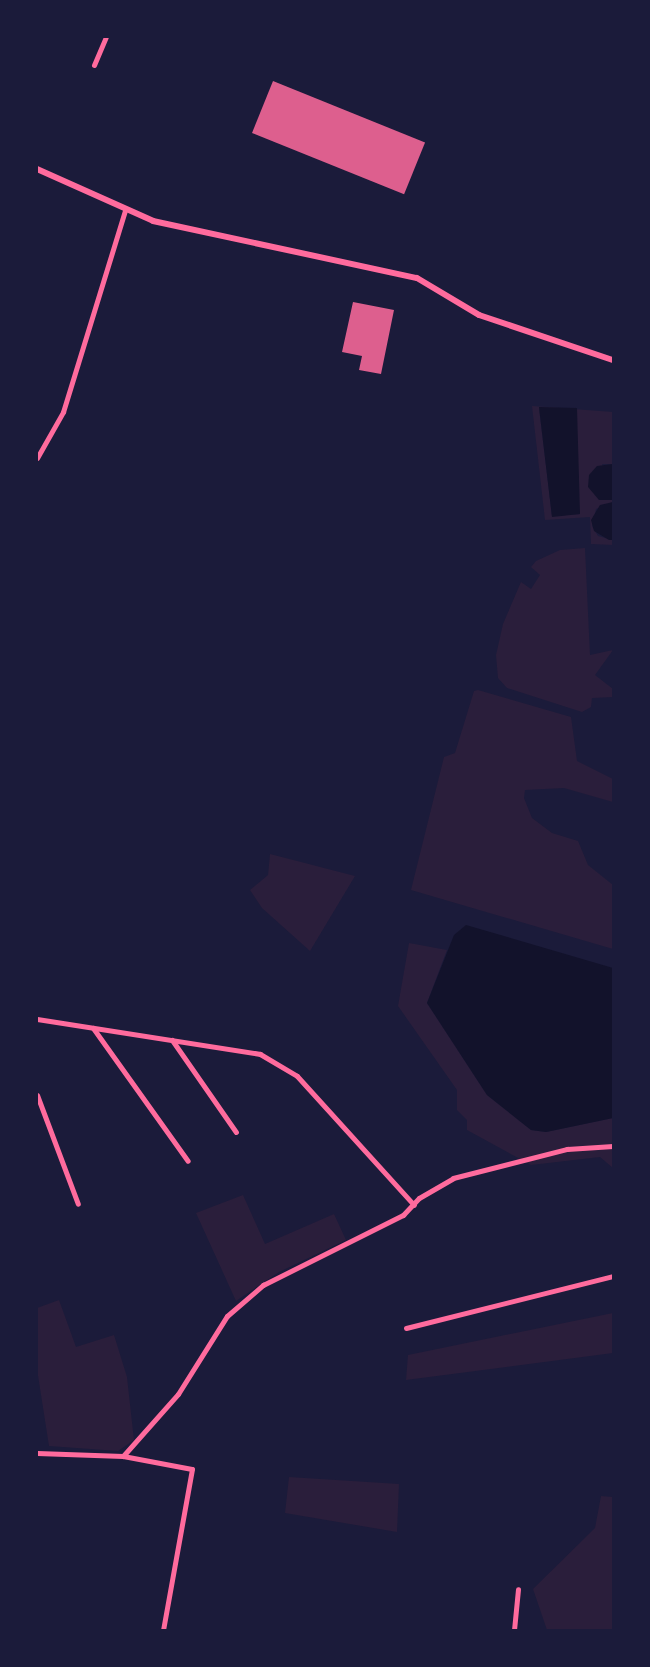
<!DOCTYPE html>
<html>
<head>
<meta charset="utf-8">
<style>
	body { margin:0 }
	#map { position:relative; width:650px; height:1667px; overflow:hidden; background:#1b1b3a; font-family:"Exo 2",sans-serif }
	div>[style] { position:absolute }
	[style*='--x'] { left:calc(var(--x)*1px); top:calc(var(--y)*1px); width:calc(var(--w)*1px); rotate:calc(var(--a)*1deg) }
	.green>* { inset:0; background:#2a1e3b }
	.water>* { inset:0; background:#12122b }
	.building>* { inset:0; background:#dd5f8e; transform-origin:0 0 }
	.minor>* { height:5px; margin:-2.5px; padding:0 2.5px; transform-origin:2.5px; border-radius:2.5px; background:#ff6b9d }
	.tertiary>* { height:6px; margin:-3px; padding:0 3px; transform-origin:3px; border-radius:3px; background:#ff6b9d }
	span { translate:-50% -50%; white-space:nowrap; text-align:center; line-height:1.15; -webkit-text-stroke:7px #1b1b3a; paint-order:stroke }
	.frame { position:absolute; inset:0; border:38px solid #1b1b3a; pointer-events:none }
</style>
</head>
<body>
<div id="map">
	<div class="green">
		<div style="clip-path:polygon(evenodd,532px 406px,613px 412px,613px 464px,602px 464px,613px 502px,596px 509px,592px 526px,598px 536px,613px 540px,613px 545px,591px 544px,590px 517px,545px 520px,532px 406px,539px 408px,580px 514px,552px 516px,539px 408px)"></div>
		<div style="clip-path:polygon(585px 548px,590px 655px,613px 650px,595px 675px,613px 689px,613px 697px,592px 698px,591px 707px,582px 712px,507px 688px,498px 678px,496px 655px,503px 624px,521px 582px,531px 589px,540px 575px,531px 567px,536px 561px,560px 550px)"></div>
		<div style="clip-path:polygon(478px 690px,571px 717px,577px 761px,613px 779px,613px 802px,564px 788px,525px 790px,524px 798px,532px 818px,552px 833px,578px 841px,588px 865px,613px 885px,613px 949px,411px 890px,444px 757px,455px 753px,474px 691px)"></div>
		<div style="clip-path:polygon(270px 854px,355px 876px,310px 951px,262px 908px,250px 890px,268px 875px)"></div>
		<div style="clip-path:polygon(409px 943px,447px 950px,427px 1003px,487px 1095px,531px 1130px,546px 1132px,613px 1118px,613px 1168px,600px 1157px,531px 1165px,467px 1130px,467px 1120px,457px 1110px,457px 1090px,398px 1006px)"></div>
		<div style="clip-path:polygon(243px 1195px,265px 1244px,334px 1214px,346px 1240px,279px 1272px,236px 1301px,196px 1213px)"></div>
		<div style="clip-path:polygon(59px 1300px,76px 1347px,114px 1335px,127px 1377px,134px 1440px,118px 1451px,49px 1446px,37px 1369px,37px 1308px)"></div>
		<div style="clip-path:polygon(613px 1313px,613px 1353px,406px 1380px,408px 1355px)"></div>
		<div style="clip-path:polygon(289px 1477px,399px 1484px,397px 1532px,285px 1513px)"></div>
		<div style="clip-path:polygon(601px 1496px,613px 1497px,613px 1630px,547px 1630px,533px 1589px,595px 1528px)"></div>
	</div>
	<div class="water">
		<div style="clip-path:polygon(539px 407px,577px 408px,580px 514px,552px 517px)"></div>
		<div style="clip-path:polygon(613px 464px,613px 500px,599px 500px,588px 487px,589px 475px,597px 466px)"></div>
		<div style="clip-path:polygon(613px 502px,613px 540px,609px 540px,594px 531px,591px 520px,600px 505px)"></div>
		<div style="clip-path:polygon(466px 925px,613px 968px,613px 1118px,546px 1132px,531px 1130px,487px 1095px,427px 1003px,454px 935px)"></div>
	</div>
	<div class="building">
		<div style="left:273px;top:81px;width:164px;height:56px;rotate:22deg"></div>
		<div style="clip-path:polygon(353px 302px,394px 310px,381px 374px,359px 370px,362px 356px,342px 352px)"></div>
	</div>
	<div class="minor">
		<div style="--x:94;--y:65;--w:30;--a:-67"></div>
		<div style="--x:37;--y:458;--w:53;--a:-60.5"></div>
		<div style="--x:63;--y:412;--w:211;--a:-72.9"></div>
		<div style="--x:37;--y:1019;--w:226;--a:8.9"></div>
		<div style="--x:260;--y:1054;--w:43;--a:30.7"></div>
		<div style="--x:297;--y:1076;--w:174;--a:47.8"></div>
		<div style="--x:93;--y:1028;--w:163;--a:54.5"></div>
		<div style="--x:172;--y:1040;--w:112;--a:55.2"></div>
		<div style="--x:37;--y:1095;--w:116;--a:69.4"></div>
		<div style="--x:406;--y:1328;--w:213;--a:-14.1"></div>
		<div style="--x:37;--y:1453;--w:86;--a:2"></div>
		<div style="--x:123;--y:1456;--w:70;--a:10.7"></div>
		<div style="--x:192;--y:1469;--w:164;--a:100.2"></div>
		<div style="--x:123;--y:1456;--w:83;--a:-48.4"></div>
		<div style="--x:178;--y:1394;--w:92;--a:-57.9"></div>
		<div style="--x:227;--y:1316;--w:48;--a:-40.7"></div>
		<div style="--x:263;--y:1285;--w:157;--a:-26.6"></div>
		<div style="--x:403;--y:1215;--w:23;--a:-47"></div>
		<div style="--x:419;--y:1198;--w:39;--a:-30"></div>
		<div style="--x:453;--y:1178;--w:118;--a:-14.3"></div>
		<div style="--x:567;--y:1149;--w:46;--a:-3.7"></div>
		<div style="--x:514;--y:1630;--w:41;--a:-84.4"></div>
	</div>
	<div class="tertiary">
		<div style="--x:37;--y:169;--w:127;--a:24.1"></div>
		<div style="--x:153;--y:221;--w:270;--a:12.2"></div>
		<div style="--x:417;--y:278;--w:72;--a:30.8"></div>
		<div style="--x:479;--y:315;--w:141;--a:18.6"></div>
	</div>
	<div class="frame"></div>
</div>
</body>
</html>
